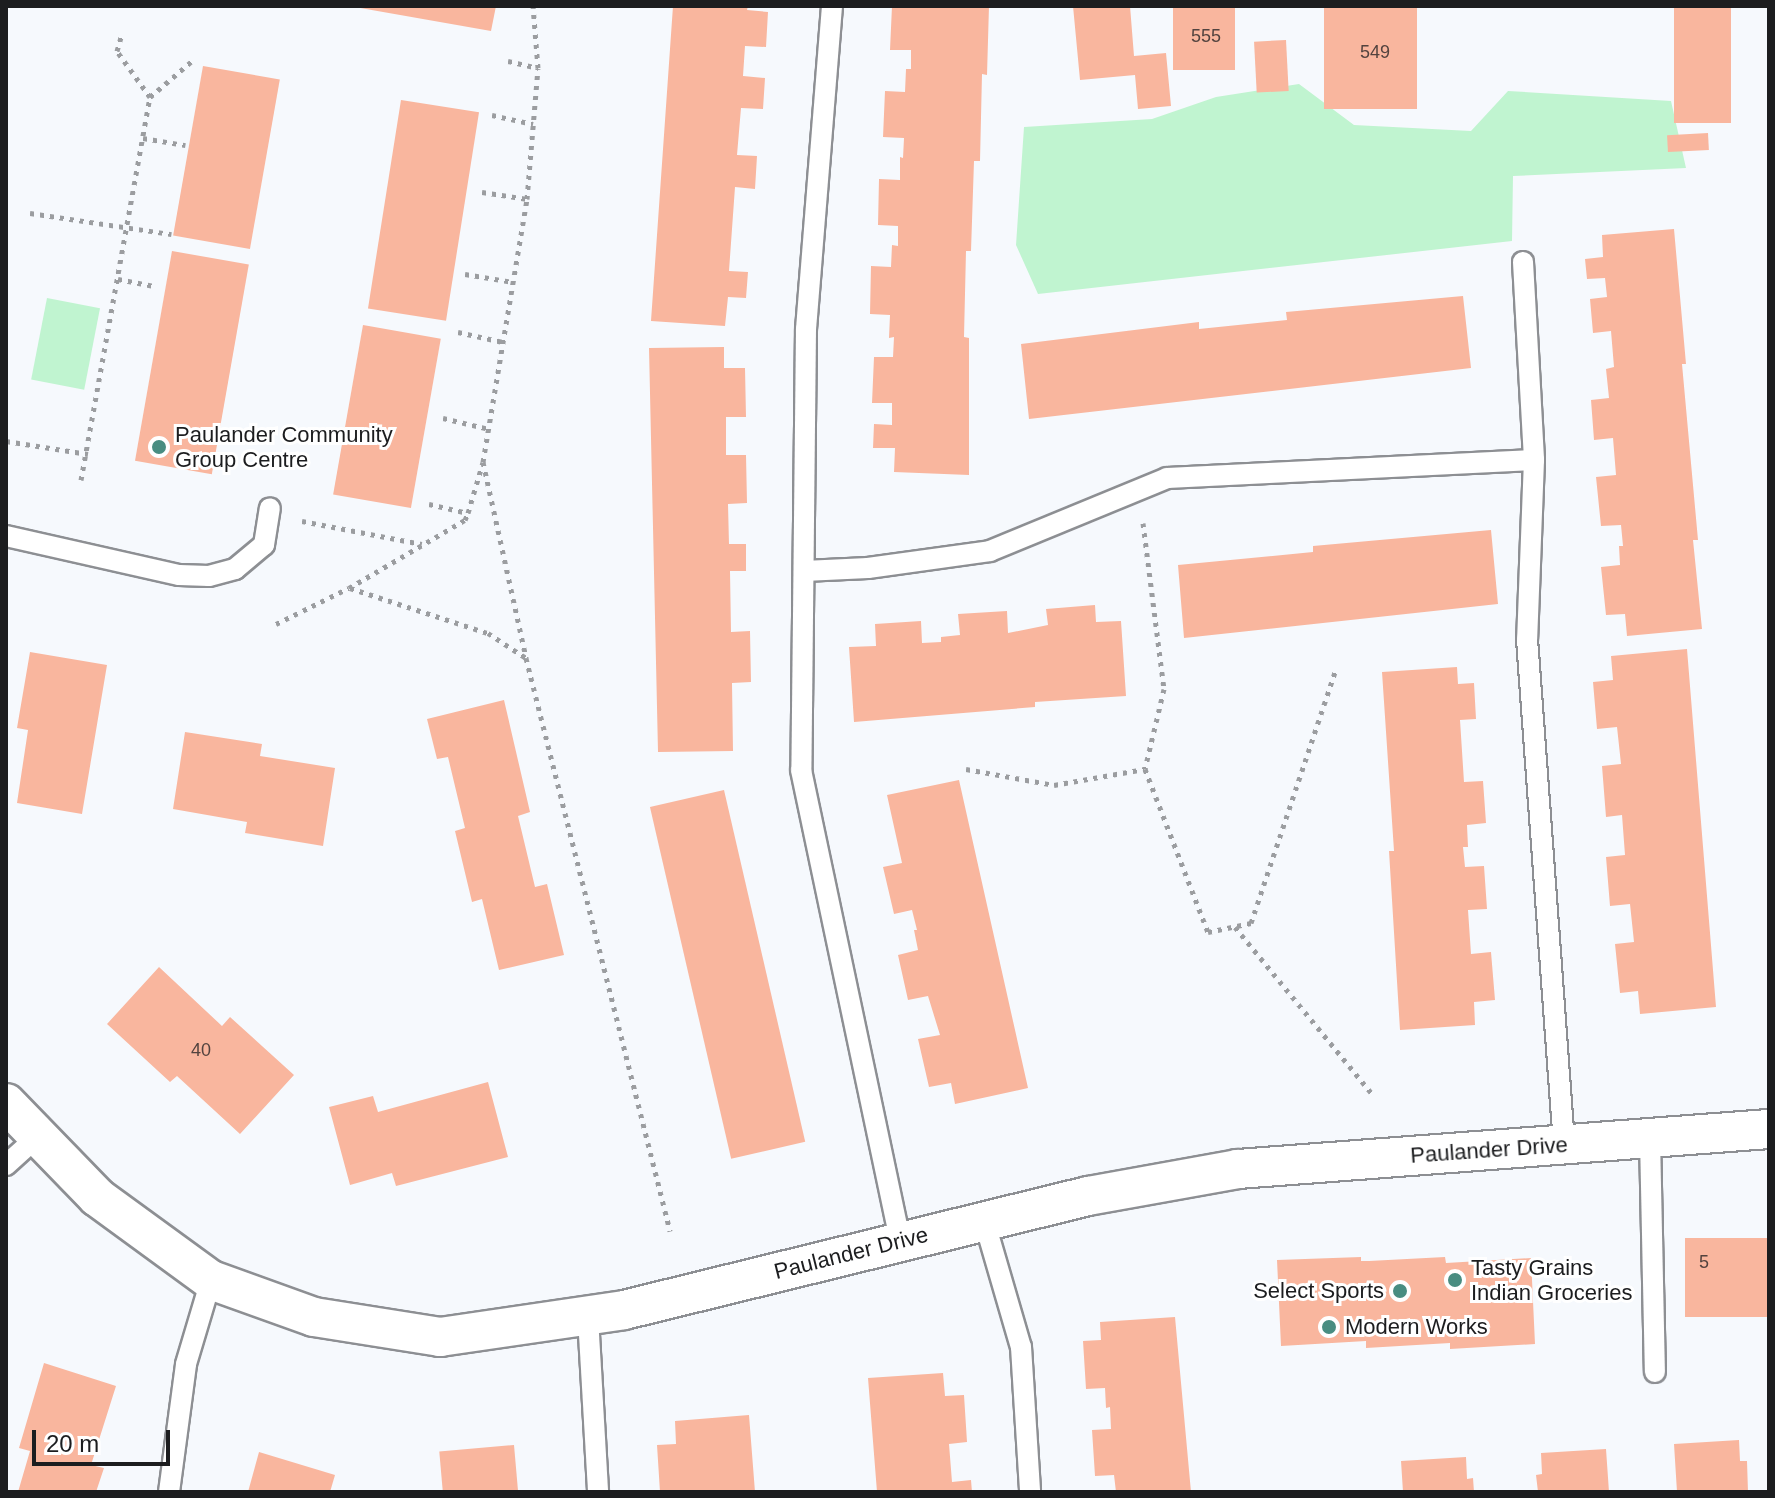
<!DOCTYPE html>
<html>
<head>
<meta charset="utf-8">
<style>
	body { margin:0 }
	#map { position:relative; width:1775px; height:1498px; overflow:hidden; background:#f6f9fd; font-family:Arial,sans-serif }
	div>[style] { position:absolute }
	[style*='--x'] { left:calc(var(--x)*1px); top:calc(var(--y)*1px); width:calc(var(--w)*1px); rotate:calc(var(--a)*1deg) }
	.green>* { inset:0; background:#c0f4d0; transform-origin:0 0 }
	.building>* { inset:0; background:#f9b69e; transform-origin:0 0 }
	.path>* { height:5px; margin-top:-2.5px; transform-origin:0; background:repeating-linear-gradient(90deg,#9b9da0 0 4px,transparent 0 10px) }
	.roads { filter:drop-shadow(2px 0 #8d8f93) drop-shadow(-2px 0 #8d8f93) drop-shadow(0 2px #8d8f93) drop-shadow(0 -2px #8d8f93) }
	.service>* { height:20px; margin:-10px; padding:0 10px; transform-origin:10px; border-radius:10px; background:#fff }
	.minor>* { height:38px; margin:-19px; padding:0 19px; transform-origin:19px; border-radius:19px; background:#fff }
	.dots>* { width:22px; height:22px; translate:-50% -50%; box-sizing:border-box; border:4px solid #fff; border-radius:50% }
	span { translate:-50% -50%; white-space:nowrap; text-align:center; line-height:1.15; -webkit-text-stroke:6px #fff; paint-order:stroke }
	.number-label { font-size:18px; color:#53433f }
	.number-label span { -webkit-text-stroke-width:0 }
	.poi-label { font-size:22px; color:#1c1d1f }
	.left { translate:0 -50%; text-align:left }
	.right { translate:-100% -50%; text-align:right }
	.street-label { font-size:22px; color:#1c1d1f }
	.frame { position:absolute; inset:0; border:8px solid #1c1d1f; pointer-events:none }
	.scale { position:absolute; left:32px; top:1430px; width:138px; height:36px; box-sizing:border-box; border:4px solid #1c1d1f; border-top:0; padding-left:10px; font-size:24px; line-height:28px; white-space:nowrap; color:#1c1d1f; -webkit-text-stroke:6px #fff; paint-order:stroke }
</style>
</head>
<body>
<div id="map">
	<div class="green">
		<div style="clip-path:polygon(1299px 84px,1354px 125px,1471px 131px,1508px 91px,1671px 101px,1686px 168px,1513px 176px,1512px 241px,1038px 294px,1016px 245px,1024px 127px,1152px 119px,1216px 97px)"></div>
		<div style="left:47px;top:298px;width:54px;height:83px;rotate:11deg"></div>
	</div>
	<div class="building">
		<div style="clip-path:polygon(349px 6px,496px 6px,491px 31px)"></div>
		<div style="clip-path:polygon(673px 6px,748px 6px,747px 10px,768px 12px,766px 47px,745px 46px,743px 76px,765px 78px,763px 109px,741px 108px,737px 155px,757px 156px,755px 189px,735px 187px,729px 271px,748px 272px,746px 298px,728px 297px,725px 326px,651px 321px)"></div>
		<div style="clip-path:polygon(892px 6px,989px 6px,987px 75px,982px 74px,980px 161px,974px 161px,971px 251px,966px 251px,964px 337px,969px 338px,969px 475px,894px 472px,895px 448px,873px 448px,874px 424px,892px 425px,892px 403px,872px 403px,874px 357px,893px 357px,894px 337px,889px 338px,890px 315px,870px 314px,871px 266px,891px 267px,892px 245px,898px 246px,898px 226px,878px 225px,879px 179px,900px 180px,900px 157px,903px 158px,904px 138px,883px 137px,885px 91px,905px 92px,906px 69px,911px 69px,911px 50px,890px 50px)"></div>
		<div style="clip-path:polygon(1073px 6px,1130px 6px,1134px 56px,1166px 53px,1171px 106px,1138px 109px,1135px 75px,1080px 80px)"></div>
		<div style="left:1173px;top:6px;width:62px;height:64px"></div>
		<div style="left:1324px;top:6px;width:93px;height:103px"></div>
		<div style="left:1674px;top:6px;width:57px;height:117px"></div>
		<div style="left:1286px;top:40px;width:51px;height:32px;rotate:87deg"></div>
		<div style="left:203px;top:66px;width:78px;height:172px;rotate:10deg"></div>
		<div style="left:401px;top:100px;width:79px;height:211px;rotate:9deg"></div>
		<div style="left:1708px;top:133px;width:17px;height:41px;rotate:87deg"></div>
		<div style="clip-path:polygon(1674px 229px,1686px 364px,1682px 364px,1698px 540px,1693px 540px,1702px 629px,1627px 636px,1625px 614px,1606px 615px,1601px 567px,1620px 565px,1619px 546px,1623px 546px,1621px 525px,1601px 526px,1596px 477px,1616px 475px,1613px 438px,1594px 440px,1591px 400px,1609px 398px,1606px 369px,1614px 367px,1611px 331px,1593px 333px,1590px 299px,1607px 297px,1605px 278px,1587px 279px,1585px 259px,1603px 257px,1602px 235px)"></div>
		<div style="left:172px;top:251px;width:78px;height:213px;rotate:10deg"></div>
		<div style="clip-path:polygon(1463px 296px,1471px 368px,1029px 419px,1021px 344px,1199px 322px,1199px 329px,1287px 320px,1286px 312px)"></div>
		<div style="left:363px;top:325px;width:79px;height:172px;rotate:10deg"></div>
		<div style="clip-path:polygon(724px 347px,724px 368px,745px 368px,746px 417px,726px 417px,726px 455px,746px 455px,747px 503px,728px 504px,729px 544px,746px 544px,746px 571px,730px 571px,731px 632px,750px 631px,751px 682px,732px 683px,733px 751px,658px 752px,649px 348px)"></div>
		<div style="clip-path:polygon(1491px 530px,1498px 604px,1184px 638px,1178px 565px,1313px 552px,1313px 546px)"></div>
		<div style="clip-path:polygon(1095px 605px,1096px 622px,1121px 621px,1126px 696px,1035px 702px,1035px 707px,854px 722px,849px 647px,876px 646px,875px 624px,921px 621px,922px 643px,941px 642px,941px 637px,960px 635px,958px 614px,1007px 611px,1008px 633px,1048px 625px,1046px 609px)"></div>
		<div style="clip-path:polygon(1687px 649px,1716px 1007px,1640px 1014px,1638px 991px,1620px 993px,1615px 944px,1634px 942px,1630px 904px,1610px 906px,1606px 857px,1625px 855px,1622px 815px,1606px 817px,1602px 766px,1621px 764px,1617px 727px,1597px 729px,1593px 682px,1613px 680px,1611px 656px)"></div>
		<div style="clip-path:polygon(30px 652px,107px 665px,82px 814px,17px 803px,28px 730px,17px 728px)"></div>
		<div style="clip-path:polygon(1457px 667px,1458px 684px,1474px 683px,1476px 719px,1460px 720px,1464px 782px,1483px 781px,1486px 823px,1467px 825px,1468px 847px,1463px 847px,1465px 867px,1484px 866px,1487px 909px,1468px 910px,1471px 954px,1491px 952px,1495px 1000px,1474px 1002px,1475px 1025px,1400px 1030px,1389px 851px,1394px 851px,1382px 672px)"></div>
		<div style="clip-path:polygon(504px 700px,530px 812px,518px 816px,535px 887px,547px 884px,564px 955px,499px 970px,482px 899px,472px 902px,455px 831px,465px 828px,448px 757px,437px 759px,427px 719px)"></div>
		<div style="clip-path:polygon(185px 732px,262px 744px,260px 756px,335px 768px,323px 846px,245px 833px,247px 822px,173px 809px)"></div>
		<div style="clip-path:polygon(959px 780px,1028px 1088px,955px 1104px,951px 1083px,929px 1087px,918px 1039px,940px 1035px,928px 996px,908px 1000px,898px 955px,918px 950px,914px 930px,917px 930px,912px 910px,894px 914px,883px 867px,902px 863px,887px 795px)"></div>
		<div style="left:724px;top:790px;width:361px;height:76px;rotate:77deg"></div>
		<div style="clip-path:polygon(159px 967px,222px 1026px,230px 1017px,294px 1075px,240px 1134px,177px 1076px,170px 1082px,107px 1024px)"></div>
		<div style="clip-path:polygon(488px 1082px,508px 1157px,396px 1186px,392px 1173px,350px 1185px,329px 1107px,373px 1096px,378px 1112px)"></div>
		<div style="left:1769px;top:1238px;width:79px;height:84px;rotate:90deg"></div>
		<div style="clip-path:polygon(1361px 1257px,1361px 1261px,1369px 1261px,1445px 1257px,1446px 1263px,1531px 1258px,1535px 1344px,1450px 1349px,1450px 1343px,1366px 1348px,1366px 1341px,1281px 1346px,1277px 1260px)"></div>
		<div style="clip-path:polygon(1175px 1317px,1191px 1492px,1116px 1492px,1114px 1475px,1095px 1476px,1092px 1430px,1111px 1429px,1110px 1407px,1106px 1408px,1105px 1388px,1086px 1389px,1083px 1341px,1101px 1340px,1100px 1322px)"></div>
		<div style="clip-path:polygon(44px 1363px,116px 1386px,91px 1465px,104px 1468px,96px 1492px,18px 1492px,30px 1451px,19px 1448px)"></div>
		<div style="clip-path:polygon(943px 1373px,945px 1396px,964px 1395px,967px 1442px,949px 1444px,952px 1482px,971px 1480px,972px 1492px,877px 1492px,868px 1378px)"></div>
		<div style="clip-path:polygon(749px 1415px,755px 1492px,660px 1492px,657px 1445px,676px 1444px,675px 1421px)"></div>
		<div style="clip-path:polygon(1739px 1440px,1740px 1461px,1747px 1461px,1748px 1492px,1677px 1492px,1674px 1444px)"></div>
		<div style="left:514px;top:1445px;width:47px;height:75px;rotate:85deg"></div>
		<div style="clip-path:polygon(1606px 1449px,1609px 1492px,1538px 1492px,1536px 1475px,1542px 1474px,1541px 1453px)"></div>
		<div style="clip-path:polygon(259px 1452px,335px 1475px,330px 1492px,248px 1492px)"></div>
		<div style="clip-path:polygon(1466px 1457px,1467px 1479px,1473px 1478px,1474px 1492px,1403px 1492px,1401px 1461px)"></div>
	</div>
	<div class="path">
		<div style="--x:508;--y:61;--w:31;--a:13"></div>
		<div style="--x:150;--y:97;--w:55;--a:-40.6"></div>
		<div style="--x:492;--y:115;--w:42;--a:12.4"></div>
		<div style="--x:143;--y:138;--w:43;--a:9.5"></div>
		<div style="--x:482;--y:192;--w:46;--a:8.8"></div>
		<div style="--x:30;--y:213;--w:143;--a:8.5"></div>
		<div style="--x:465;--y:274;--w:49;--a:9.5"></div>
		<div style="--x:118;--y:279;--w:38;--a:11"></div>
		<div style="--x:458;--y:332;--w:46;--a:12.5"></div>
		<div style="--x:443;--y:418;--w:47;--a:13.4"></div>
		<div style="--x:6;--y:441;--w:83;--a:9"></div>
		<div style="--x:483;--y:462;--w:201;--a:77.6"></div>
		<div style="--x:526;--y:658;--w:591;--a:75.89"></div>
		<div style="--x:81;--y:480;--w:389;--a:-79.8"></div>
		<div style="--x:150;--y:97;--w:57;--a:-125.7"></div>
		<div style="--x:117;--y:51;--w:19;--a:-74"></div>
		<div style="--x:429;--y:504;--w:40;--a:13"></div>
		<div style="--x:302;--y:521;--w:122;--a:10.9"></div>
		<div style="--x:1143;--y:523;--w:167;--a:82.8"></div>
		<div style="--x:1164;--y:689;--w:82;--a:103.4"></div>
		<div style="--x:1145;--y:769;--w:175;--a:68.9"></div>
		<div style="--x:1208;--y:932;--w:44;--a:-11.8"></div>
		<div style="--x:1251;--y:923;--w:268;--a:-71.5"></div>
		<div style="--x:350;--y:588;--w:145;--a:18.1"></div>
		<div style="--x:488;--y:633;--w:45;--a:33.3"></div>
		<div style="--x:276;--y:624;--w:81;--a:-26.3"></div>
		<div style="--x:349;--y:588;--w:134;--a:-30.4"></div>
		<div style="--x:465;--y:520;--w:8;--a:-67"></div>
		<div style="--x:468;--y:513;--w:53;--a:-73.6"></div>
		<div style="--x:483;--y:462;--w:267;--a:-80.5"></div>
		<div style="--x:527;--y:199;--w:131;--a:-85.2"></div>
		<div style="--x:538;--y:68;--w:62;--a:-94.6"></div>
		<div style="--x:966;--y:769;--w:89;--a:10.3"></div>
		<div style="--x:1054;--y:785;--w:92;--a:-10"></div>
		<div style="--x:1235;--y:927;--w:217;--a:50.6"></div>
	</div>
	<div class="roads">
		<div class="service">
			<div style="--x:832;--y:6;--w:324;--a:94.6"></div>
			<div style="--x:806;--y:329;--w:441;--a:90.6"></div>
			<div style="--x:801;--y:770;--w:480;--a:78.1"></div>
			<div style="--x:1523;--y:262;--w:198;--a:86.8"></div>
			<div style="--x:1534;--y:460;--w:179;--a:92.2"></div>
			<div style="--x:1527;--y:639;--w:506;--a:85.81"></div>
			<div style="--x:6;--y:536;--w:177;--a:12.7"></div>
			<div style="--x:179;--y:575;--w:30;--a:2"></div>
			<div style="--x:209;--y:576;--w:27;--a:-15"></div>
			<div style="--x:235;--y:569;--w:38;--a:-40"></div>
			<div style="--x:264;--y:545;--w:37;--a:-81"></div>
			<div style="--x:804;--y:571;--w:64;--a:-2.7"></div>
			<div style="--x:868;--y:568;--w:123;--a:-7.9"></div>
			<div style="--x:990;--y:551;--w:191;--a:-22.4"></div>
			<div style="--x:1167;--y:478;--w:367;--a:-2.8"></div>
			<div style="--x:1650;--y:1138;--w:234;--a:88.8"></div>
			<div style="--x:6;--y:1165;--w:42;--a:-42.1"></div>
			<div style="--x:984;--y:1220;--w:132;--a:73.8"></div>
			<div style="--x:1021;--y:1347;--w:145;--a:86.4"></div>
			<div style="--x:588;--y:1317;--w:175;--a:86.7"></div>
			<div style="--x:169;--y:1492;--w:129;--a:-82.4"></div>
			<div style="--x:186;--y:1364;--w:88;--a:-73.4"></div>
		</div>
		<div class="minor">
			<div style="--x:6;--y:1103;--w:131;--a:45.9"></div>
			<div style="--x:97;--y:1197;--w:141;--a:36.1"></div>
			<div style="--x:211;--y:1280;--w:109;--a:19.8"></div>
			<div style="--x:314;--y:1317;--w:128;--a:9"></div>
			<div style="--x:440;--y:1337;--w:186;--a:-8.3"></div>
			<div style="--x:624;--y:1310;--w:478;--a:-13.8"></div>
			<div style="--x:1088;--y:1196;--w:152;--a:-10.2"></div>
			<div style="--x:1238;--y:1169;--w:533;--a:-4.31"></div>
		</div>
	</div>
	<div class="dots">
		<div style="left:159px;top:447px;background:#498d81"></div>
		<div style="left:1455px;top:1280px;background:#498d81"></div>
		<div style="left:1400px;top:1291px;background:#498d81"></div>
		<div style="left:1329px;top:1327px;background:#498d81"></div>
	</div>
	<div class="number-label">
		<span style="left:1206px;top:36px">555</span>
		<span style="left:1375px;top:52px">549</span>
		<span style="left:201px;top:1050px">40</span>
		<span style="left:1704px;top:1262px">5</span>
	</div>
	<div class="poi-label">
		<span class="left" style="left:175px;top:447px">Paulander Community<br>Group Centre</span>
		<span class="left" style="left:1471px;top:1280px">Tasty Grains<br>Indian Groceries</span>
		<span class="right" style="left:1384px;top:1291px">Select Sports</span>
		<span class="left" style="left:1345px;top:1327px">Modern Works</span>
	</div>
	<div class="street-label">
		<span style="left:1489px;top:1150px;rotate:-4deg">Paulander Drive</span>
		<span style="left:851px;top:1253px;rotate:-14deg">Paulander Drive</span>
	</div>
	<div class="frame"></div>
	<div class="scale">20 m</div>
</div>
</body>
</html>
